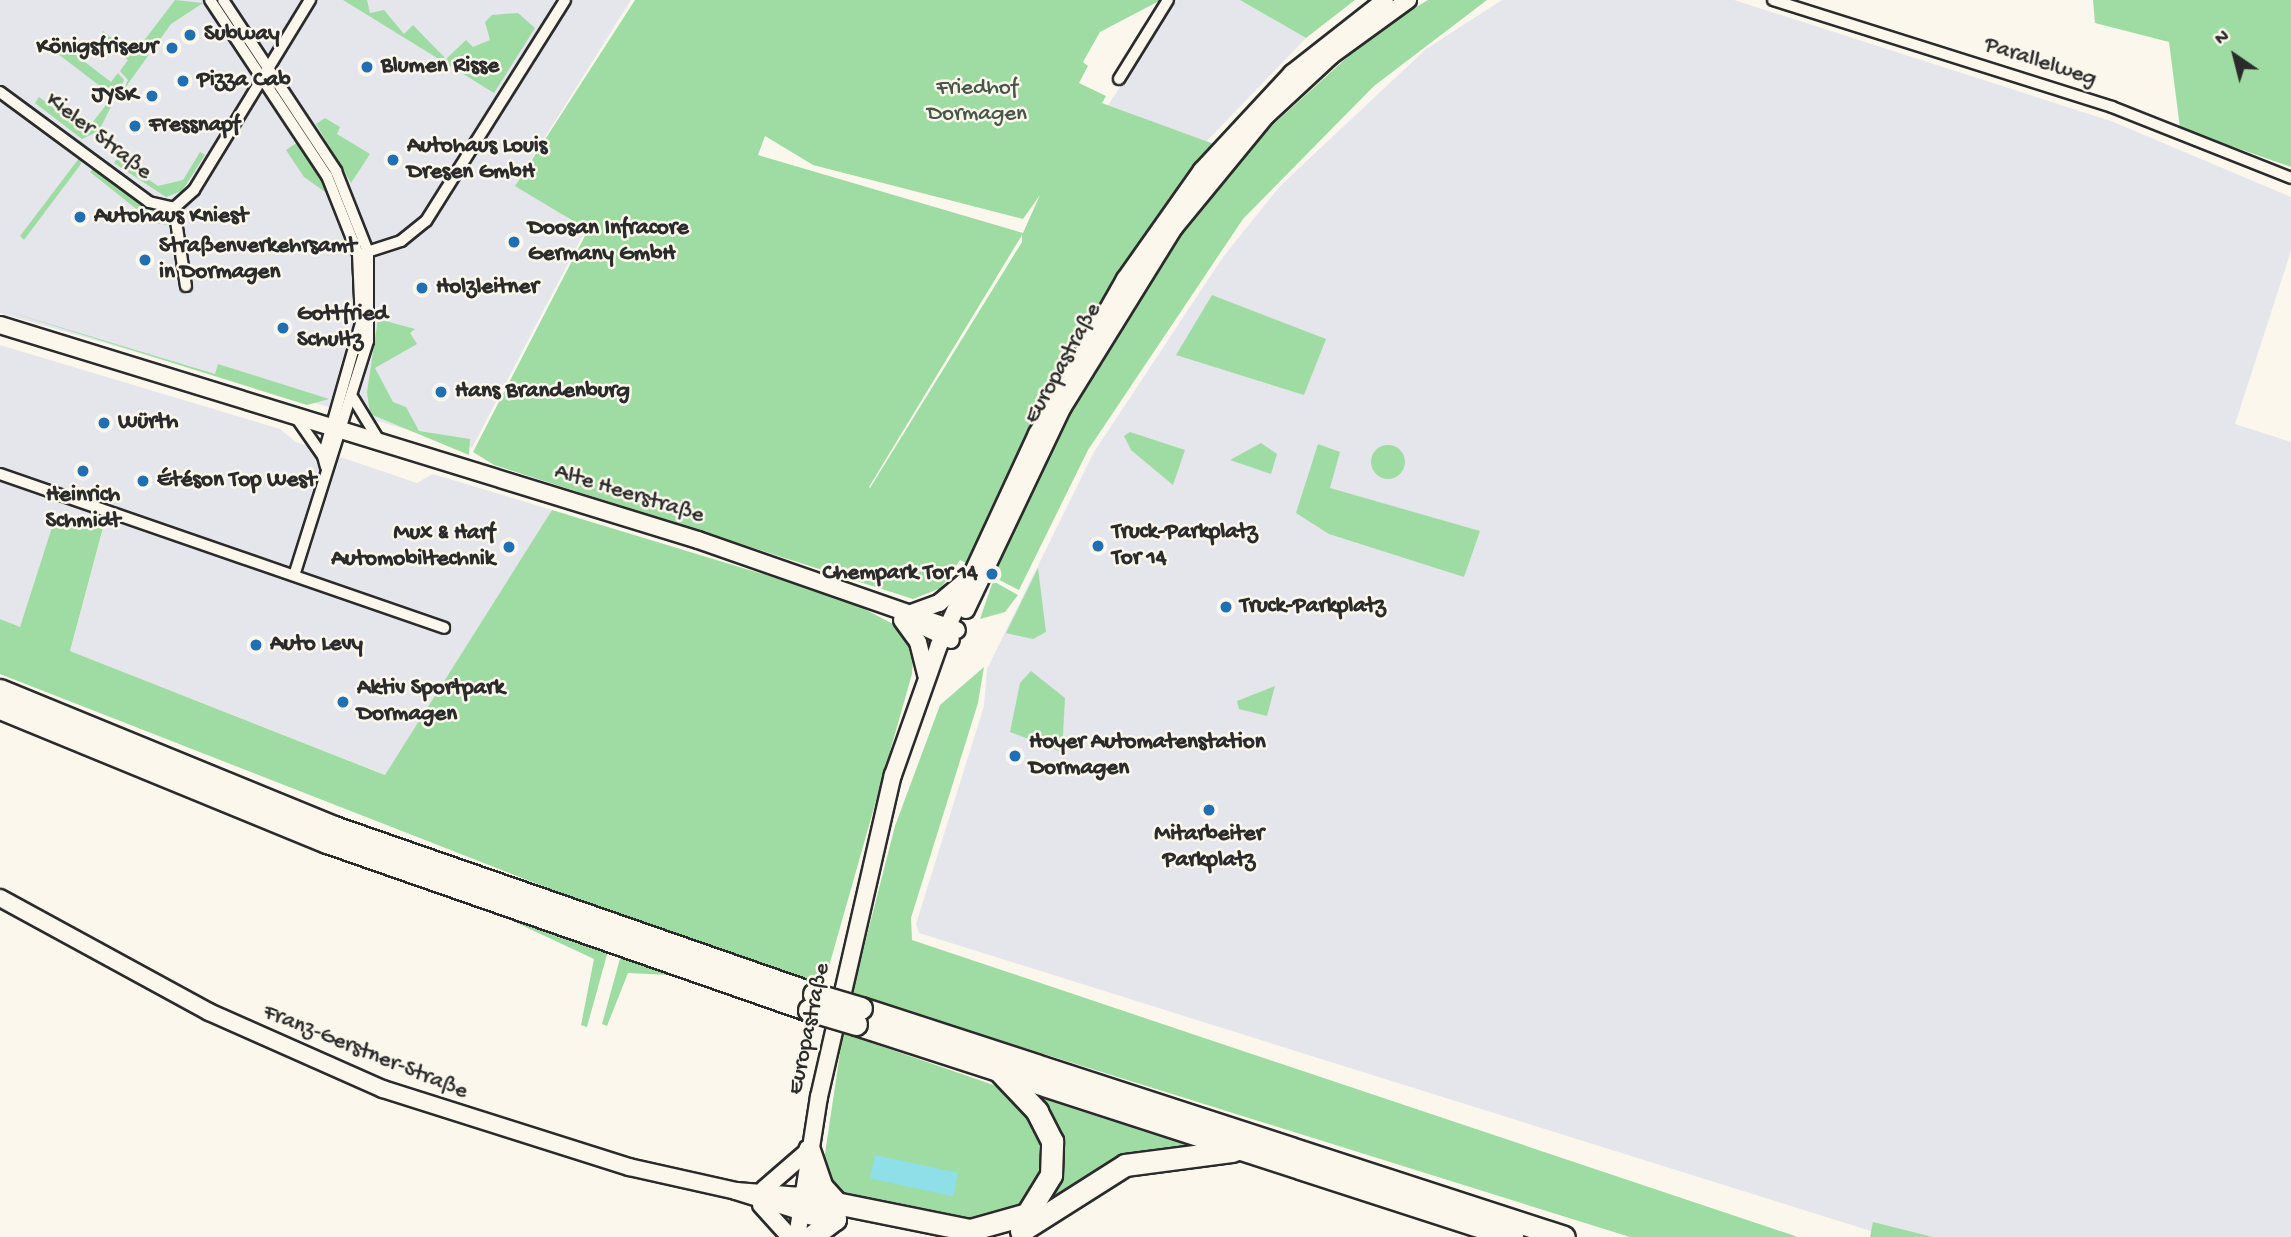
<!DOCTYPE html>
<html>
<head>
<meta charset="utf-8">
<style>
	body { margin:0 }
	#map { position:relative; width:2291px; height:1237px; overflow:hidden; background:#fbf7ec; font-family:"Gochi Hand",sans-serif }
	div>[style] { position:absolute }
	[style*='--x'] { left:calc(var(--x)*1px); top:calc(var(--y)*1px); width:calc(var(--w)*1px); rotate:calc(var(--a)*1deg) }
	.built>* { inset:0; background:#e5e5ec }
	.green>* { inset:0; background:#9fdca3 }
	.round { border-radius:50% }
	.water>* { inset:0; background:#8edfe7; transform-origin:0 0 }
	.roads { filter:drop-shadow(2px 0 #2b2b2b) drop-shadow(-2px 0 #2b2b2b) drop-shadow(0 2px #2b2b2b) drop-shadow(0 -2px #2b2b2b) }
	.street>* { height:10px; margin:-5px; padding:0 5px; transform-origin:5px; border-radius:5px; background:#fbf7ec }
	.secondary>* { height:16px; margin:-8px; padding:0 8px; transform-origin:8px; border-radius:8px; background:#fbf7ec }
	.highway>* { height:21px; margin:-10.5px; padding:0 10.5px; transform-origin:10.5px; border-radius:10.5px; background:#fbf7ec }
	.bridges { filter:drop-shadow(2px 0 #2b2b2b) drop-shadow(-2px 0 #2b2b2b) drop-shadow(0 2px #2b2b2b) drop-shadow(0 -2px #2b2b2b) }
	.highway-bridge>* { height:21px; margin:-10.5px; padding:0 10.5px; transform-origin:10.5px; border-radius:10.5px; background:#fbf7ec }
	.dots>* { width:19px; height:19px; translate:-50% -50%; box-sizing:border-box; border:4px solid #fbf7ec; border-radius:50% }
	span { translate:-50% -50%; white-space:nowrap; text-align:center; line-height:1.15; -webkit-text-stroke:5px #fbf7ec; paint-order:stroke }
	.poi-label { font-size:23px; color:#2b2b2b; font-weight:700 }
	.left { translate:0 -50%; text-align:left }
	.right { translate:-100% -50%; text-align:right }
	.street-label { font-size:23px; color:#2b2b2b }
	.park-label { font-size:23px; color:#485749 }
	.north { position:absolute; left:2200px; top:21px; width:70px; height:70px; -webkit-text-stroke:5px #fbf7ec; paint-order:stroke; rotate:325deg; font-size:19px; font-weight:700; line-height:28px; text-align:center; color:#2b2b2b }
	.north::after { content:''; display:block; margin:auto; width:24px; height:32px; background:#2b2b2b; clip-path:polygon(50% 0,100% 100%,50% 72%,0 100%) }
</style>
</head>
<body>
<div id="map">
	<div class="built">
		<div style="clip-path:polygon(0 0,631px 0,517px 182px,585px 231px,472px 448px,0 313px)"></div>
		<div style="clip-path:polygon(1177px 0,1240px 0,1306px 38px,1206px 142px,1108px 105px)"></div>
		<div style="clip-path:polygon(1502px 0,1734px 0,2111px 121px,2291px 197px,2291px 251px,2235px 424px,2291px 442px,2291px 1237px,1890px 1237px,919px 933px,916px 924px,984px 706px,987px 669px,1094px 452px,1223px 257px,1280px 186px,1426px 49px)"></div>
		<div style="clip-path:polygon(0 345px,280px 429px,296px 442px,417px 483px,433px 474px,552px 510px,386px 775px,70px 651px,103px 529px,53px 524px,20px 628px,0 619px)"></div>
	</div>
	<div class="green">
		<div style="clip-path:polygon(175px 0,203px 3px,171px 24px,122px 92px,128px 80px,120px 71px,128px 60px,99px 37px,103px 31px,133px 55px)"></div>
		<div style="clip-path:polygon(343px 0,367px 0,370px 13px,384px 10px,404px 34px,413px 25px,446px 59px,466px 40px,473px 47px,490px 40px,485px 22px,492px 15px,518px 13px,535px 28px,494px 93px)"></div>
		<div style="clip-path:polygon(evenodd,635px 0,1161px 0,1100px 32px,1083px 62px,1088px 66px,1079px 83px,1106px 96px,1102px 103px,1241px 154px,1376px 31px,1428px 0,1487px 0,1374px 86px,1243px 219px,1088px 450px,1019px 590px,960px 560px,941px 588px,913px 599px,494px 465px,473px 452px,588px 230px,515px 186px,635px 0,765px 136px,813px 165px,1023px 219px,1040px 195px,1023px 233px,758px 155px,765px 136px,635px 0,1022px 235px,1022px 242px,870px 488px,869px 487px,1022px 235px)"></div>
		<div style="clip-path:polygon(1240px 0,1355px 0,1306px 38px)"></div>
		<div style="clip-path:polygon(2093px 0,2291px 0,2291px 167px,2180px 128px,2169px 42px,2095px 23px)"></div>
		<div style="clip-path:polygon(64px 46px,111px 82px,118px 73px,124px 80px,99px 131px,82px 139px,35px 103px,39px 97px,85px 132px,113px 96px,58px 54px)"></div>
		<div style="clip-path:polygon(325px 118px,340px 127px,337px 134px,370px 154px,351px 183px,316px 124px)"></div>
		<div style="clip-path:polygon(298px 142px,324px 184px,325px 192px,304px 177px,286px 150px)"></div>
		<div style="clip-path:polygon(200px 152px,205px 155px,182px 191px,166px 197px,114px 163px,117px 158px,158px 186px,183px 180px)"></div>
		<div style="clip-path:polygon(80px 157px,81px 164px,24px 240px,20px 236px)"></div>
		<div style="clip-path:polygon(94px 168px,164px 216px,169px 225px,154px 223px,90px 172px)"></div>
		<div style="clip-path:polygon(1212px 295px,1326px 339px,1304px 395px,1176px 355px)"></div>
		<div style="clip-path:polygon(0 309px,215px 374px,218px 364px,329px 399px,307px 405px)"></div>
		<div style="clip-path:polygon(378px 319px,415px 329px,410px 333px,417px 344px,375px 368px,393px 402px,406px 407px,419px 431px,470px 439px,469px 455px,370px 414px,367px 392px)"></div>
		<div style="clip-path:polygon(1130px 432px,1185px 450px,1173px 485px,1131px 450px,1124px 436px)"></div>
		<div style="clip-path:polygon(1261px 443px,1277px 454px,1271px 474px,1230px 460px)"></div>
		<div style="clip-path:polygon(1318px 444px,1340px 452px,1330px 488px,1480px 531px,1464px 577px,1329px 534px,1296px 513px)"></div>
		<div class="round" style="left:1371px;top:445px;width:34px;height:34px"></div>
		<div style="clip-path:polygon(552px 510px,845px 599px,897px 626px,914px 643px,912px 674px,824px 984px,604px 910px,0 674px,0 619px,20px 627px,53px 524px,103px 528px,70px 651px,385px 775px)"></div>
		<div style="clip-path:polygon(1038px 568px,1046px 632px,1033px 639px,1006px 633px)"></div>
		<div style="clip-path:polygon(993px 581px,1018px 595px,1005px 612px,980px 619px)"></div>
		<div style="clip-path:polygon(984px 667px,978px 703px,911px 918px,912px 940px,1798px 1237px,1630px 1237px,852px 994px,895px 826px,940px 705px)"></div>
		<div style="clip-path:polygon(1031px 671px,1065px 698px,1062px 752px,1010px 732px,1020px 683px)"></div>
		<div style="clip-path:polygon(1275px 686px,1267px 716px,1239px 709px,1237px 701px)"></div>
		<div style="clip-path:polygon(500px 915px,608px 951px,587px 1027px,581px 1025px,594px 959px)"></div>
		<div style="clip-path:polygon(621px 955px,670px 975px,628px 973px,607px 1026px,602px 1024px)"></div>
		<div style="clip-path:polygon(843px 1033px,1008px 1090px,1048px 1143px,1034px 1201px,992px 1225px,837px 1195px,823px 1167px)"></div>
		<div style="clip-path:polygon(1019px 1087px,1207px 1150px,1144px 1154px,1000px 1235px,1056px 1177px)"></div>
		<div style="clip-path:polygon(1873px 1222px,1933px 1237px,1870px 1237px)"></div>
	</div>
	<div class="water">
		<div style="left:875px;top:1155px;width:85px;height:24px;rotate:12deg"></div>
	</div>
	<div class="roads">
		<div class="street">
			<div style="--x:210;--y:0;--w:211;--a:56.4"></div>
			<div style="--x:327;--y:176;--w:84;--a:68.3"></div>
			<div style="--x:358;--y:254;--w:69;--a:87.5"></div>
			<div style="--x:361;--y:323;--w:138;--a:105.9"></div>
			<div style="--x:323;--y:456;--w:11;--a:75"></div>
			<div style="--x:223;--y:0;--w:205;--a:56.5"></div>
			<div style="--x:336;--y:171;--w:87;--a:68.4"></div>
			<div style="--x:368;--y:252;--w:89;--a:90"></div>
			<div style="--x:368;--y:341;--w:243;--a:107.5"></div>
			<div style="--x:1773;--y:0;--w:355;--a:17.5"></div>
			<div style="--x:2112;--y:107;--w:193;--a:21.6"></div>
			<div style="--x:1119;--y:79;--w:93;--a:-58.2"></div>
			<div style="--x:0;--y:92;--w:185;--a:36.4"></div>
			<div style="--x:149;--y:202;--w:26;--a:13"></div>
			<div style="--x:174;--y:208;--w:27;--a:-42"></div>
			<div style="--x:194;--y:190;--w:223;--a:-58.6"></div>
			<div style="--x:174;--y:208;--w:79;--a:81.3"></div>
			<div style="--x:364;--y:253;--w:39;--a:-18"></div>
			<div style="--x:401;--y:241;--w:32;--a:-39"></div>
			<div style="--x:426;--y:221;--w:261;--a:-57.8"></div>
			<div style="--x:353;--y:398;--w:48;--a:58.6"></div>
			<div style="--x:295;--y:416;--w:49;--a:55"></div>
			<div style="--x:0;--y:474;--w:470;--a:19.1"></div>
		</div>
		<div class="secondary">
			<div style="--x:0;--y:325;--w:730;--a:17.12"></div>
			<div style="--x:698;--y:540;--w:274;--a:19.2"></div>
			<div style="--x:966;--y:610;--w:225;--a:-64.5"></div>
			<div style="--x:1063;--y:407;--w:211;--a:-58.2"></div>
			<div style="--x:1174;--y:228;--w:145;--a:-50.6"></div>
			<div style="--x:1266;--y:116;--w:90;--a:-42.7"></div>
			<div style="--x:1332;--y:55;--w:94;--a:-35.9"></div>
			<div style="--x:914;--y:612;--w:27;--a:-20"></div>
			<div style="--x:939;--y:603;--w:35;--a:-40"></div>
			<div style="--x:903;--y:617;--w:53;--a:25.6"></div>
			<div style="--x:902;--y:620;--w:27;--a:54"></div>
			<div style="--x:918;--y:642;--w:34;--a:76"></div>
			<div style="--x:0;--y:898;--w:238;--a:28.6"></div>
			<div style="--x:209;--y:1012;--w:190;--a:23.9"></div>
			<div style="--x:383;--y:1089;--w:258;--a:17.6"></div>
			<div style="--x:629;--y:1167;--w:110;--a:12.6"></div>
			<div style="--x:736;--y:1191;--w:65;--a:4.4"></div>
			<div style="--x:764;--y:1189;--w:60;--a:-40.9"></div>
			<div style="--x:736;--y:1191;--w:67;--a:17.4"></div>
			<div style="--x:761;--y:1205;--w:43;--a:47.8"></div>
			<div style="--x:797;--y:1237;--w:142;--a:-81.1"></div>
			<div style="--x:819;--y:1097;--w:330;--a:-77.1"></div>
			<div style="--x:893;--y:775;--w:138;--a:-70.5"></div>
			<div style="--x:939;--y:645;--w:233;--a:-65.1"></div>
			<div style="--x:1037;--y:434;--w:178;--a:-60.4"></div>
			<div style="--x:1125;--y:279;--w:133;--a:-54.8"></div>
			<div style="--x:1202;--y:170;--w:132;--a:-47.1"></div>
			<div style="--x:1292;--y:73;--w:118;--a:-38.1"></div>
		</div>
		<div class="highway">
			<div style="--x:0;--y:690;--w:361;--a:22.3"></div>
			<div style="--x:334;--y:827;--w:508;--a:19.18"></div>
			<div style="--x:0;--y:708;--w:353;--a:22.3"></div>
			<div style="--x:327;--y:842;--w:510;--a:19.22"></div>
			<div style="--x:861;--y:1008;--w:739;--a:18.04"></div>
			<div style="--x:856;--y:1024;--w:690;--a:17.99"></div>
			<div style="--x:809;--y:1150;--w:39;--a:71"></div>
			<div style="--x:822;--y:1187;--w:25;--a:48"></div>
			<div style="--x:801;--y:1196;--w:172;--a:11.4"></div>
			<div style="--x:970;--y:1230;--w:59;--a:-15.7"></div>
			<div style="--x:1027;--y:1214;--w:46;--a:-58.4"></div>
			<div style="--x:1051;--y:1175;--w:34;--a:-88"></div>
			<div style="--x:1052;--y:1141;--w:34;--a:-117"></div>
			<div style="--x:1037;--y:1111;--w:54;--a:-133.5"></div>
			<div style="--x:800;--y:1211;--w:36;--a:13"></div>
			<div style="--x:1021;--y:1231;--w:123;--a:-32.4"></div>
			<div style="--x:1125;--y:1165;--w:109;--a:-7.4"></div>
			<div style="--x:811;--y:1237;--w:30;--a:-37"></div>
		</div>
	</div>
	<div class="bridges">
		<div class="highway-bridge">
			<div style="--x:814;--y:994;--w:49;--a:16.6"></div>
			<div style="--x:809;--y:1010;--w:49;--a:16.6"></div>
		</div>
	</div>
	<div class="dots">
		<div style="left:190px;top:35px;background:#1f6fb2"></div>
		<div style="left:172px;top:48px;background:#1f6fb2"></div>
		<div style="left:367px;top:67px;background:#1f6fb2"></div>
		<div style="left:183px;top:81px;background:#1f6fb2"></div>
		<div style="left:152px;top:96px;background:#1f6fb2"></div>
		<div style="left:135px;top:126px;background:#1f6fb2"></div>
		<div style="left:393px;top:160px;background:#1f6fb2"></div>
		<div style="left:80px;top:217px;background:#1f6fb2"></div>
		<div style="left:514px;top:242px;background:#1f6fb2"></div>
		<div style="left:145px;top:260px;background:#1f6fb2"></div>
		<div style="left:422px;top:288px;background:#1f6fb2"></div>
		<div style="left:283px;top:328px;background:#1f6fb2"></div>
		<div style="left:441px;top:392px;background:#1f6fb2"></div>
		<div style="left:104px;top:423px;background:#1f6fb2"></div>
		<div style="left:83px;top:471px;background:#1f6fb2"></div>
		<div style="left:143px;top:481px;background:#1f6fb2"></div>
		<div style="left:1098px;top:546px;background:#1f6fb2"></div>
		<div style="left:509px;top:547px;background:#1f6fb2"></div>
		<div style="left:992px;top:574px;background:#1f6fb2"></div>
		<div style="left:1226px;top:607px;background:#1f6fb2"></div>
		<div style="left:256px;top:645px;background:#1f6fb2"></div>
		<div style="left:343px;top:702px;background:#1f6fb2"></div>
		<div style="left:1015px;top:756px;background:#1f6fb2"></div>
		<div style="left:1209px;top:810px;background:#1f6fb2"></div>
	</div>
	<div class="poi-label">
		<span class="left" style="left:204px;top:35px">Subway</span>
		<span class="right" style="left:158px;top:48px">Königsfriseur</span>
		<span class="left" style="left:381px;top:67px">Blumen Risse</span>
		<span class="left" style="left:197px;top:81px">Pizza Cab</span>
		<span class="right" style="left:138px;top:96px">JYSK</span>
		<span class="left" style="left:149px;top:126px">Fressnapf</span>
		<span class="left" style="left:407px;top:160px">Autohaus Louis<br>Dresen GmbH</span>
		<span class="left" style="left:94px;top:217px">Autohaus Kniest</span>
		<span class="left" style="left:528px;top:242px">Doosan Infracore<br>Germany GmbH</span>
		<span class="left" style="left:159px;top:260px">Straßenverkehrsamt<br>in Dormagen</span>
		<span class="left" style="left:436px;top:288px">Holzleitner</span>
		<span class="left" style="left:297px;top:328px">Gottfried<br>Schultz</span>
		<span class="left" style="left:455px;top:392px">Hans Brandenburg</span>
		<span class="left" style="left:118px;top:423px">Würth</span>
		<span class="left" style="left:157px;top:481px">Étéson Top West</span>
		<span style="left:83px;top:509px">Heinrich<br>Schmidt</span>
		<span class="left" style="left:1112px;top:546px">Truck-Parkplatz<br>Tor 14</span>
		<span class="right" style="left:495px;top:547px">Mux &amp; Harf<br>Automobiltechnik</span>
		<span class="right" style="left:978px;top:574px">Chempark Tor 14</span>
		<span class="left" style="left:1240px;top:607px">Truck-Parkplatz</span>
		<span class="left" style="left:270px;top:645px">Auto Levy</span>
		<span class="left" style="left:357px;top:702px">Aktiv Sportpark<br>Dormagen</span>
		<span class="left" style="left:1029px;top:756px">Hoyer Automatenstation<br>Dormagen</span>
		<span style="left:1209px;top:848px">Mitarbeiter<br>Parkplatz</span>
	</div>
	<div class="street-label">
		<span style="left:2040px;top:63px;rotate:18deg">Parallelweg</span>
		<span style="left:98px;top:137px;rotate:38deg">Kieler Straße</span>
		<span style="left:1064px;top:364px;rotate:-61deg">Europastraße</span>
		<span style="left:629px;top:495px;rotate:17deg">Alte Heerstraße</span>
		<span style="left:810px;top:1029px;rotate:-78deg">Europastraße</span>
		<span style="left:365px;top:1053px;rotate:22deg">Franz-Gerstner-Straße</span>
	</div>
	<div class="park-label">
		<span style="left:977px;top:102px">Friedhof<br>Dormagen</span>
	</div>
	<div class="north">N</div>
</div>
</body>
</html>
